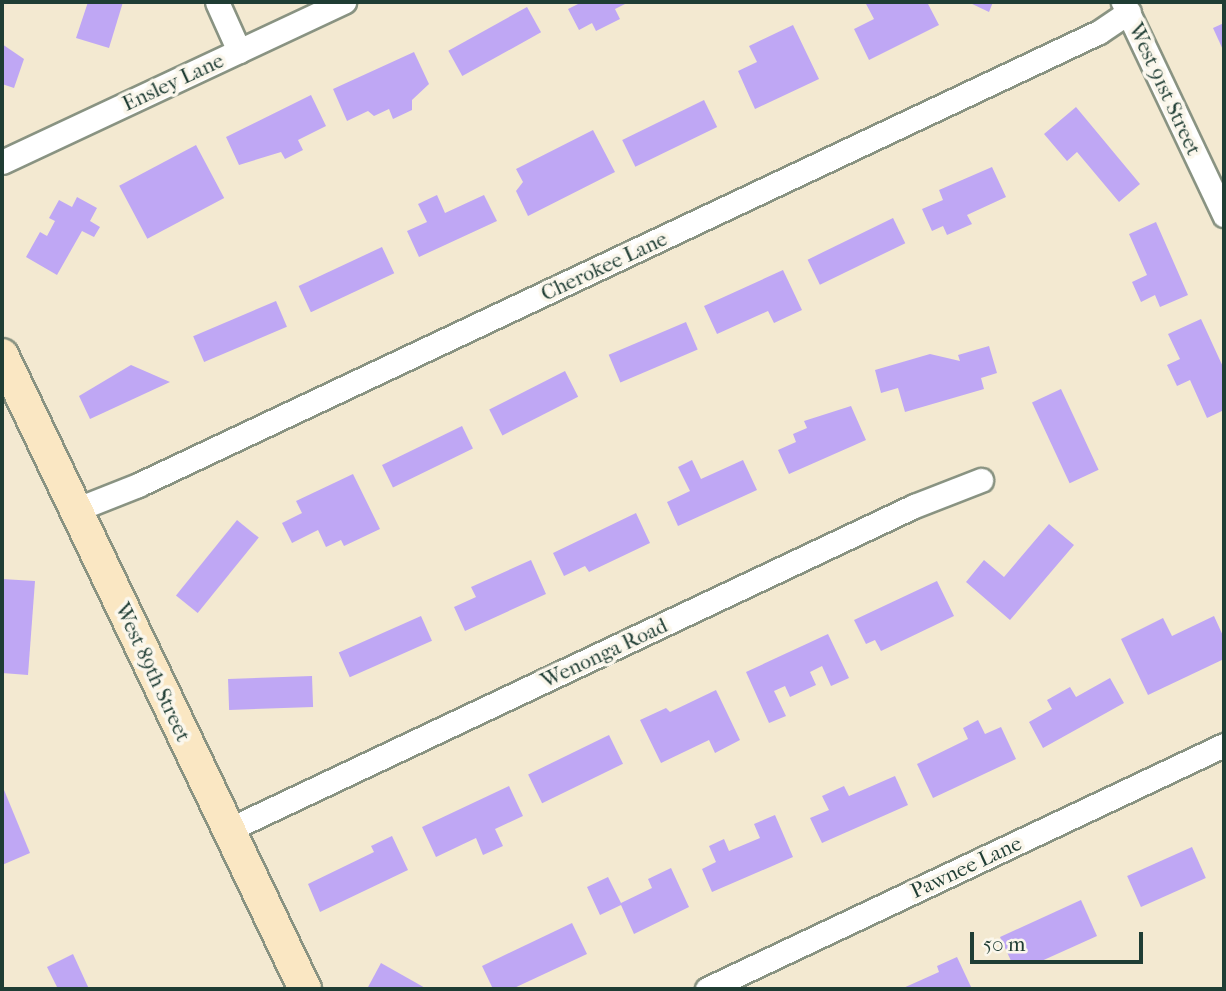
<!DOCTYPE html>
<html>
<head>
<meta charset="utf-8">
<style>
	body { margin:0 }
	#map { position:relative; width:1226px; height:991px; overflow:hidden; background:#f3e9d1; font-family:"IM FELL French Canon",serif }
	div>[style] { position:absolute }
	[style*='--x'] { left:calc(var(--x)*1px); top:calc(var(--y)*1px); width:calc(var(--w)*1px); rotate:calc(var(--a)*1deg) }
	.building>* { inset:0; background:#bfa7f4; transform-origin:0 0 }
	.roads { filter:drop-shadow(2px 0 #899382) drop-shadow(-2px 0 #899382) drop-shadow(0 2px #899382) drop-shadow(0 -2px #899382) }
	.street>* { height:23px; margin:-11.5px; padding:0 11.5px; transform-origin:11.5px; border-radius:11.5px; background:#fff }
	.secondary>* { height:32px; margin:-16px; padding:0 16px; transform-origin:16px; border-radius:16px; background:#fae7c3 }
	span { translate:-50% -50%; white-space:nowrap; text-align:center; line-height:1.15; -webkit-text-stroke:7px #fbf7ec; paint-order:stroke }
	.street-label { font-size:21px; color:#1f3d34 }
	.frame { position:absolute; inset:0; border:4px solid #1f3d34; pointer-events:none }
	.scale { position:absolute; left:970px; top:932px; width:173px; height:32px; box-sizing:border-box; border:4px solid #1f3d34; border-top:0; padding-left:9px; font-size:21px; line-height:24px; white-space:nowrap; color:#1f3d34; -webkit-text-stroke:5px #fbf7ec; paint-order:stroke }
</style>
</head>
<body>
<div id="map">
	<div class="building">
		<div style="clip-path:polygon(88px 2px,123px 2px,109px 48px,76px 38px)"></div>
		<div style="clip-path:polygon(582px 2px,629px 2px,615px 9px,620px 19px,596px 31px,592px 23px,579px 30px,568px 9px)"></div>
		<div style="clip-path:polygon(865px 2px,927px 2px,939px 25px,869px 60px,854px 29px,874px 19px)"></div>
		<div style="clip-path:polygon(968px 2px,993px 2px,989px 12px)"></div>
		<div style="left:527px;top:7px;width:29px;height:90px;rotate:61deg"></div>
		<div style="clip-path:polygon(1224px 23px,1224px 52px,1213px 28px)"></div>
		<div style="clip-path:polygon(793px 25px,819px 79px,755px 109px,738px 71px,757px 62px,749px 46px)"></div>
		<div style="clip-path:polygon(2px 44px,24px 59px,14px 88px,2px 84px)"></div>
		<div style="clip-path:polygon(414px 52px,429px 84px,412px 100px,412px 110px,393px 119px,389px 109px,374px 116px,368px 111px,347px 121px,333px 89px)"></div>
		<div style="clip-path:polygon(311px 95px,326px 126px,298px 140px,303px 150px,285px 159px,281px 152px,239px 165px,226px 137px)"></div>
		<div style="left:704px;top:100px;width:30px;height:91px;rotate:64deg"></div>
		<div style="clip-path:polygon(1076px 107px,1140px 184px,1119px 202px,1077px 152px,1067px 161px,1044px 134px)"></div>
		<div style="clip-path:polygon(593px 130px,615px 172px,528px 216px,516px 191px,523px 182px,516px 169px)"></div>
		<div style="left:196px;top:145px;width:60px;height:87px;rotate:62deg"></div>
		<div style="clip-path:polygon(992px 167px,1006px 197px,967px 215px,972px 224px,947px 235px,943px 226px,932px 231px,922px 209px,943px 200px,939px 190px)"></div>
		<div style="clip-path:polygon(437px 195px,445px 213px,484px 195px,497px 221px,419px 257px,407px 231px,427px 222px,418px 204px)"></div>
		<div style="clip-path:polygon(77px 197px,97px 208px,90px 221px,100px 227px,94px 237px,82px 231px,57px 275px,26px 257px,40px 232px,47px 236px,55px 221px,49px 218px,59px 200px,72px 207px)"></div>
		<div style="left:893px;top:218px;width:28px;height:95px;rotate:64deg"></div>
		<div style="clip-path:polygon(1156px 222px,1188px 295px,1160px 307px,1155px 295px,1141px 302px,1132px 282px,1147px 275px,1129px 234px)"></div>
		<div style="left:382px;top:247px;width:29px;height:92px;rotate:65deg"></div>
		<div style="clip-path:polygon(783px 270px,802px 310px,774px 323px,768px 311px,717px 334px,704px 306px)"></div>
		<div style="left:276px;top:301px;width:28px;height:90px;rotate:67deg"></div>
		<div style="clip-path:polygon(1201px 319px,1224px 369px,1224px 410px,1207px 418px,1190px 380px,1177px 386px,1167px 365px,1180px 359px,1168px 334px)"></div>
		<div style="left:686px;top:322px;width:30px;height:84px;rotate:67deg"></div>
		<div style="clip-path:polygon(989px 346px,997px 373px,981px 378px,984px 389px,905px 412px,898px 388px,881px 393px,875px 370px,930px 354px,960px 361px,958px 355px)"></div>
		<div style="clip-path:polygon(131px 365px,170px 382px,90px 419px,79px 396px)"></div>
		<div style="left:565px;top:371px;width:29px;height:85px;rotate:63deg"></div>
		<div style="left:1061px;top:389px;width:89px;height:32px;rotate:65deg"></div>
		<div style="clip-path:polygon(851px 406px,866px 440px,789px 474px,778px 450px,796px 442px,793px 434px,807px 428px,804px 421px)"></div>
		<div style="left:462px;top:426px;width:25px;height:89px;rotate:64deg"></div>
		<div style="clip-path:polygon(692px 460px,701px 479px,743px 460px,757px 490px,678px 526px,667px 502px,690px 491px,678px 467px)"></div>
		<div style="clip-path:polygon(353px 474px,380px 529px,344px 546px,341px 540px,326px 547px,318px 530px,292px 543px,282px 523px,302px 513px,296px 501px)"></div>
		<div style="clip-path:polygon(636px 513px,650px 543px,589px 572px,585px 566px,564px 576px,553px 553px)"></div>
		<div style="left:237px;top:520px;width:28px;height:97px;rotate:39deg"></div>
		<div style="clip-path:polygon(1049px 524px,1074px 545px,1010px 620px,966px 582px,984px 560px,1004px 577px)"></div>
		<div style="clip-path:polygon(531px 560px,546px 594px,465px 631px,454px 607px,476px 597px,471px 587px)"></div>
		<div style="clip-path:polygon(2px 579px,35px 581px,28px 675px,2px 673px)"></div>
		<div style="clip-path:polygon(937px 581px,954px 616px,881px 651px,875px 640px,866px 644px,854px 620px)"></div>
		<div style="left:421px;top:616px;width:27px;height:90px;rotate:66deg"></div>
		<div style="clip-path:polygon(1214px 616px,1224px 638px,1224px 659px,1148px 695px,1121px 639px,1163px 618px,1172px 636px)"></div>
		<div style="clip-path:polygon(828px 634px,849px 678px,831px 686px,822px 666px,810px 672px,816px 685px,790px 697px,785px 686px,774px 691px,786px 716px,769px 723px,746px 672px)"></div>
		<div style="left:312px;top:676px;width:31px;height:84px;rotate:88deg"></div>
		<div style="clip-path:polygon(1110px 678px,1124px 703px,1043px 748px,1029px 722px,1052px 709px,1047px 700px,1070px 687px,1076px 697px)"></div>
		<div style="clip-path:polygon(716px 690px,740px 740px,715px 753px,709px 740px,661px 763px,640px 720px,666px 708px,670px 712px)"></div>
		<div style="clip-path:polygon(978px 720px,985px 734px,1001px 727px,1016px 759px,933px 798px,917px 764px,968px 739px,963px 728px)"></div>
		<div style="left:609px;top:735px;width:32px;height:90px;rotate:64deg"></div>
		<div style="clip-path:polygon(895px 776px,908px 805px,822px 843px,810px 818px,829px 810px,822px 796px,844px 786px,849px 796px)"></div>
		<div style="clip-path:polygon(2px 785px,30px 853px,2px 865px)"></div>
		<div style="clip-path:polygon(509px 786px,523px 816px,495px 829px,503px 846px,483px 855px,476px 838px,436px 857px,422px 827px)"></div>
		<div style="clip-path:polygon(775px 815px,793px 857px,712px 892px,702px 869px,716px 862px,709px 846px,724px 839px,729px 851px,760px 838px,754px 824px)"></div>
		<div style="clip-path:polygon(392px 836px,408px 870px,320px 912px,308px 884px,374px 852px,371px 846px)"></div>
		<div style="left:1192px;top:847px;width:34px;height:71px;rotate:66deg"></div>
		<div style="clip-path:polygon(671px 868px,689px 907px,634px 934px,621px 905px,600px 915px,587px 887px,608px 877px,621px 903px,652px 888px,648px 879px)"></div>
		<div style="clip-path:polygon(1081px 900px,1097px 936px,1037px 963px,1012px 963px,1000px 937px)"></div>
		<div style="clip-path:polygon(572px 923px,587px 954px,512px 989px,493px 989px,482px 966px)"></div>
		<div style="clip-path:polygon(73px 954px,89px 989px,58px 989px,47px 967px)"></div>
		<div style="clip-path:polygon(957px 957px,972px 989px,901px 989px,939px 972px,937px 966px)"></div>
		<div style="clip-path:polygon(381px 963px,427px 989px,367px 989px)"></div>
	</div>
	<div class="roads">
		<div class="street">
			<div style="--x:217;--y:2;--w:54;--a:65.8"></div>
			<div style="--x:1123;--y:2;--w:236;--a:64.6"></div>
			<div style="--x:2;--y:162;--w:378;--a:-25.1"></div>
			<div style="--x:75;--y:510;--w:68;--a:-21.6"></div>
			<div style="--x:138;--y:485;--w:1062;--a:-25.24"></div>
			<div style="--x:1099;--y:32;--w:36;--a:-34"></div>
			<div style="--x:228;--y:830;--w:759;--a:-25.28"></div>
			<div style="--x:914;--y:506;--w:72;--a:-21.2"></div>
			<div style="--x:707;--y:989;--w:572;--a:-25.27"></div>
		</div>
		<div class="secondary">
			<div style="--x:2;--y:355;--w:703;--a:64.46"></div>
		</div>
	</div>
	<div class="street-label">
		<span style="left:173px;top:82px;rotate:-25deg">Ensley Lane</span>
		<span style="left:1165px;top:89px;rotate:65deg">West 91st Street</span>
		<span style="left:604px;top:266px;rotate:-25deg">Cherokee Lane</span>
		<span style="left:604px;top:653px;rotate:-25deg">Wenonga Road</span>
		<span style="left:153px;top:672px;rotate:65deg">West 89th Street</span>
		<span style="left:966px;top:867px;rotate:-25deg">Pawnee Lane</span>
	</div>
	<div class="frame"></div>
	<div class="scale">50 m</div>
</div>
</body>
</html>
